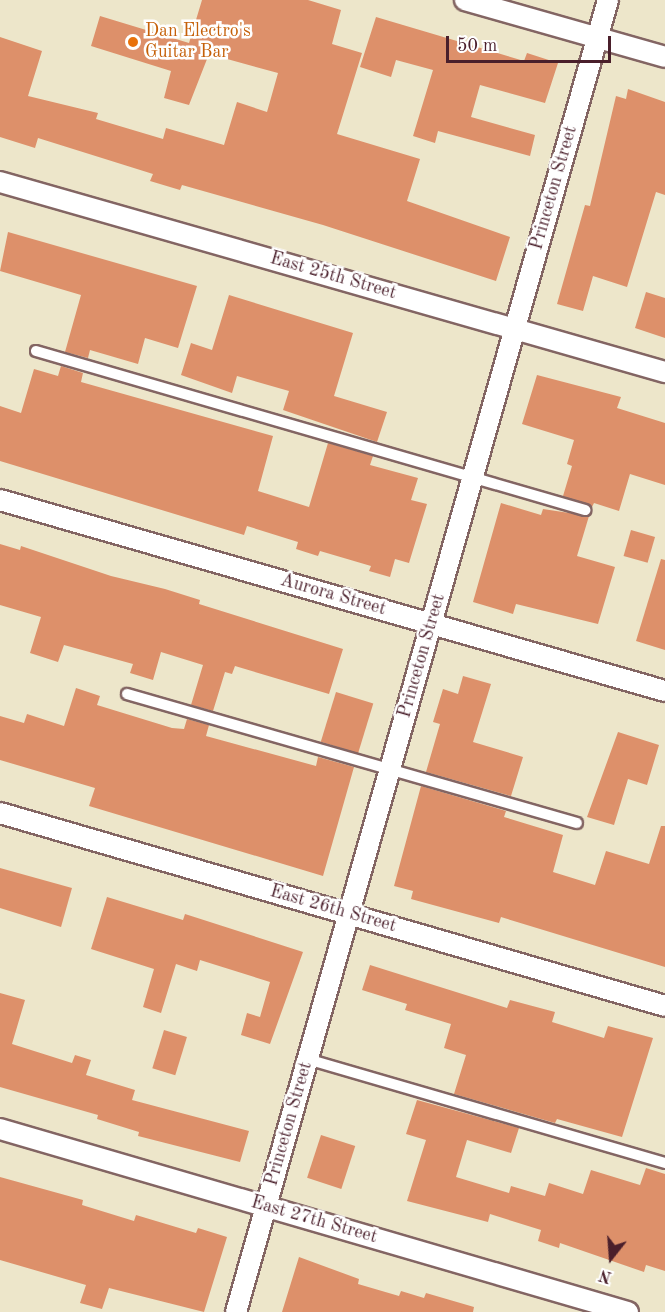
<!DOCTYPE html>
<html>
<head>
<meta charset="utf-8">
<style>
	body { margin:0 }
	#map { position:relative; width:665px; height:1312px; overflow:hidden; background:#ede6ca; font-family:"Old Standard TT",serif }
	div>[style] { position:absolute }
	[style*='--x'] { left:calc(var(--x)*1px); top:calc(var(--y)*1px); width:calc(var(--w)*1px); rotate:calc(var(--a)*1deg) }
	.building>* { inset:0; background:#dd906a; transform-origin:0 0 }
	.roads { filter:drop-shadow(2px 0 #836563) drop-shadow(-2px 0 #836563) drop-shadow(0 2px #836563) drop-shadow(0 -2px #836563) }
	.lane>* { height:10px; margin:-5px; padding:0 5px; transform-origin:5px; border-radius:5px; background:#fff }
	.street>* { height:20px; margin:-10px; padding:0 10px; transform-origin:10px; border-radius:10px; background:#fff }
	.dots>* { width:16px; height:16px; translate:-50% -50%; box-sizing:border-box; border:3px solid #fff; border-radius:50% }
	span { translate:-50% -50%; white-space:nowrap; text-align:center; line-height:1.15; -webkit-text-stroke:5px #fff; paint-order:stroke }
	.food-label { font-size:18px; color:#c56008 }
	.left { translate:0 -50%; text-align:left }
	.street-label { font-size:18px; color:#4a1f2b }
	.north { position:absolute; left:581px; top:1228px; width:60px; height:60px; -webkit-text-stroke:4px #fff; paint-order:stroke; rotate:197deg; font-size:16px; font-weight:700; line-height:24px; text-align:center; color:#4a1f2b }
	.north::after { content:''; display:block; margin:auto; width:21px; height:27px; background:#4a1f2b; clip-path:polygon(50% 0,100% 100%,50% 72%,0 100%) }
	.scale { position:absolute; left:446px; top:36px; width:165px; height:27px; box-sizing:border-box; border:3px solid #4a1f2b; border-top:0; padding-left:8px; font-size:18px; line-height:21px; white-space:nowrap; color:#4a1f2b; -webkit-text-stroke:4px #fff; paint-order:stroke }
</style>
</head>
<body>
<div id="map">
	<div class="building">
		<div style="clip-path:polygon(202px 0,308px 0,341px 10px,332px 44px,362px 53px,337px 134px,420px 159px,407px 201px,510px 237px,496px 281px,323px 225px,182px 185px,180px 190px,150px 181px,153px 174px,38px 138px,35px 148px,0 137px,0 37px,42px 51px,28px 96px,98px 113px,96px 119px,163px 139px,166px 128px,224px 145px,237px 102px,267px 112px,278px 73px,209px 54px,189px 105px,164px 98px,171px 71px,91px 46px,100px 16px,189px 43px)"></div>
		<div style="clip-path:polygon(376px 17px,524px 61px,527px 53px,558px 63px,545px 103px,480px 85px,471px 117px,535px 135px,530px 156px,438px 131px,435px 143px,413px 136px,433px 70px,396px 60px,391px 77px,360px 67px)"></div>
		<div style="clip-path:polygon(628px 89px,665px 102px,665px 195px,656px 192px,627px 287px,593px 276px,583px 311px,557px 304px,585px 205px,590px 206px,616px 96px,626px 99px)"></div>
		<div style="clip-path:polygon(8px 232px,197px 286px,178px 348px,145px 338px,138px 364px,90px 350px,88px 358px,65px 352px,81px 295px,0 271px)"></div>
		<div style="clip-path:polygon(646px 292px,665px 298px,665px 338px,635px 328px)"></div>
		<div style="clip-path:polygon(229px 295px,353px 333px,334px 396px,387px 412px,377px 442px,283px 410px,289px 391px,237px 376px,232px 393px,181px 375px,191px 343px,212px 350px)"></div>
		<div style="clip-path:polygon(61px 366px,83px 373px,81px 382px,273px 436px,258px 491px,309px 507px,328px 443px,373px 456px,370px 465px,418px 478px,411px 500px,427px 504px,409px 563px,395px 559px,390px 577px,369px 571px,371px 566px,320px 551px,318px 556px,296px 549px,298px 542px,247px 526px,244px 535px,0 461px,0 406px,21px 413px,34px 369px,58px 376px)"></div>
		<div style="clip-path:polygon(537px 375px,621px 397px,617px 408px,665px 423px,665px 485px,630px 474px,619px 511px,594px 503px,592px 507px,563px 496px,572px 466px,567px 464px,574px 440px,522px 424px)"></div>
		<div style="clip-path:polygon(501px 503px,541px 515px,543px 509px,589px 516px,577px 556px,615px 567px,598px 624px,516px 604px,513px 614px,473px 602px)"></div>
		<div style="left:631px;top:530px;width:25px;height:27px;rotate:16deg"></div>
		<div style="clip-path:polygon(0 544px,20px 550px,21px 546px,111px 576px,165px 589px,200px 600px,199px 604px,343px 649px,329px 694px,235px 666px,232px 674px,225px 672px,213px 711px,191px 705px,203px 665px,161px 652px,153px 680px,130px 673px,133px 664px,64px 645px,58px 662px,30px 653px,41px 617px,0 605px)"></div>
		<div style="clip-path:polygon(661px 559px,665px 560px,665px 650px,636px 641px)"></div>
		<div style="clip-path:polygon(463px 676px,491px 684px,473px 742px,523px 757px,511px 796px,426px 772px,440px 724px,433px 722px,443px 689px,458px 694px)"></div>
		<div style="clip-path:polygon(76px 688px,100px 696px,97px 705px,172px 728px,184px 729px,187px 719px,209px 725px,206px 736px,316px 766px,318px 757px,354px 767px,323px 876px,89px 806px,95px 788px,0 760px,0 716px,24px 723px,27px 714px,64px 726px)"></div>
		<div style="left:336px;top:692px;width:39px;height:52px;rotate:17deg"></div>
		<div style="clip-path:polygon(618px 732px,659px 745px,647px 785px,628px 779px,614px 825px,587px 817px)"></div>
		<div style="clip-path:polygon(421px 786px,506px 811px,504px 817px,563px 835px,553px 872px,595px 885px,606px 851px,649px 864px,661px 826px,665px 826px,665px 967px,501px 917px,499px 923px,411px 899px,413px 891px,394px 886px)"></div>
		<div style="clip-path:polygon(0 868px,72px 888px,61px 927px,0 908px)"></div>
		<div style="clip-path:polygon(107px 897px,183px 920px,185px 914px,303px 952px,270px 1044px,241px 1035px,247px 1013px,260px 1017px,270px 982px,200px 960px,197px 971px,176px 964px,161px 1013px,143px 1007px,154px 969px,91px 949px)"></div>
		<div style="clip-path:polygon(370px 965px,507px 1008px,510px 1000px,555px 1012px,552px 1022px,604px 1038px,608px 1026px,653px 1038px,622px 1137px,557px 1119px,555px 1123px,454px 1094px,466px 1055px,444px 1048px,451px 1024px,405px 1010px,407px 1004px,362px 990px)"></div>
		<div style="clip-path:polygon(0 993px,25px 1000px,12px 1044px,72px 1063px,75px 1055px,91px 1060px,86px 1075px,135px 1090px,132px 1100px,249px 1131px,240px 1162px,138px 1136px,139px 1132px,97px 1119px,98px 1115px,0 1087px)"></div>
		<div style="left:164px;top:1030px;width:24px;height:40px;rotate:17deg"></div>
		<div style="clip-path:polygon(417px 1100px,519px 1128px,511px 1153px,467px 1140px,456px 1177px,509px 1193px,511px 1186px,545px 1196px,549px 1183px,583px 1194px,591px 1170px,640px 1185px,646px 1168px,665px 1174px,665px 1271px,646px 1265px,644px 1272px,560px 1243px,559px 1248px,538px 1241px,541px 1230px,490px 1214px,488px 1222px,407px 1201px,426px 1140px,406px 1134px)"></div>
		<div style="left:321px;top:1135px;width:36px;height:45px;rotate:18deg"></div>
		<div style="clip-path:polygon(0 1177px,83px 1200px,82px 1205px,134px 1221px,136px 1215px,196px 1233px,198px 1228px,227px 1237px,204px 1312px,109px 1288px,102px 1309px,80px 1303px,86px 1285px,0 1260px)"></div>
		<div style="clip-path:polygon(299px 1257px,359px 1279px,358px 1284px,399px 1296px,401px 1291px,424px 1298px,426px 1293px,474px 1307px,473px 1312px,282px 1312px)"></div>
	</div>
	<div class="roads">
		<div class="lane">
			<div style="--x:36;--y:351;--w:572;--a:16.15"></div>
			<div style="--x:127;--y:694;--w:468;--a:16"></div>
			<div style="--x:307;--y:1059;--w:373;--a:16.2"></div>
		</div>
		<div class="street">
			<div style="--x:465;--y:0;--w:208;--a:15.9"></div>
			<div style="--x:0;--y:182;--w:692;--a:15.95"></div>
			<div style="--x:0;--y:500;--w:692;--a:16.03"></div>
			<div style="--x:0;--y:813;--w:692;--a:16.18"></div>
			<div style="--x:0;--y:1129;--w:654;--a:16.25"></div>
			<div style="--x:236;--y:1312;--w:1364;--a:-74.17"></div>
		</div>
	</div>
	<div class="dots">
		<div style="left:133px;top:42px;background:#e8710a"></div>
	</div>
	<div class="food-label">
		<span class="left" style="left:145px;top:42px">Dan Electro's<br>Guitar Bar</span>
	</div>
	<div class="street-label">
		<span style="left:554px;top:188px;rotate:-74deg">Princeton Street</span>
		<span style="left:333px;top:276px;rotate:16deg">East 25th Street</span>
		<span style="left:333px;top:595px;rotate:16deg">Aurora Street</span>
		<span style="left:422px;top:656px;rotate:-74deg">Princeton Street</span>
		<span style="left:333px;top:909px;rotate:16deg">East 26th Street</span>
		<span style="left:289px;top:1124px;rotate:-74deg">Princeton Street</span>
		<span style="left:314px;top:1220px;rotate:16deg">East 27th Street</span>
	</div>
	<div class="north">N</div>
	<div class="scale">50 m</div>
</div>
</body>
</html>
